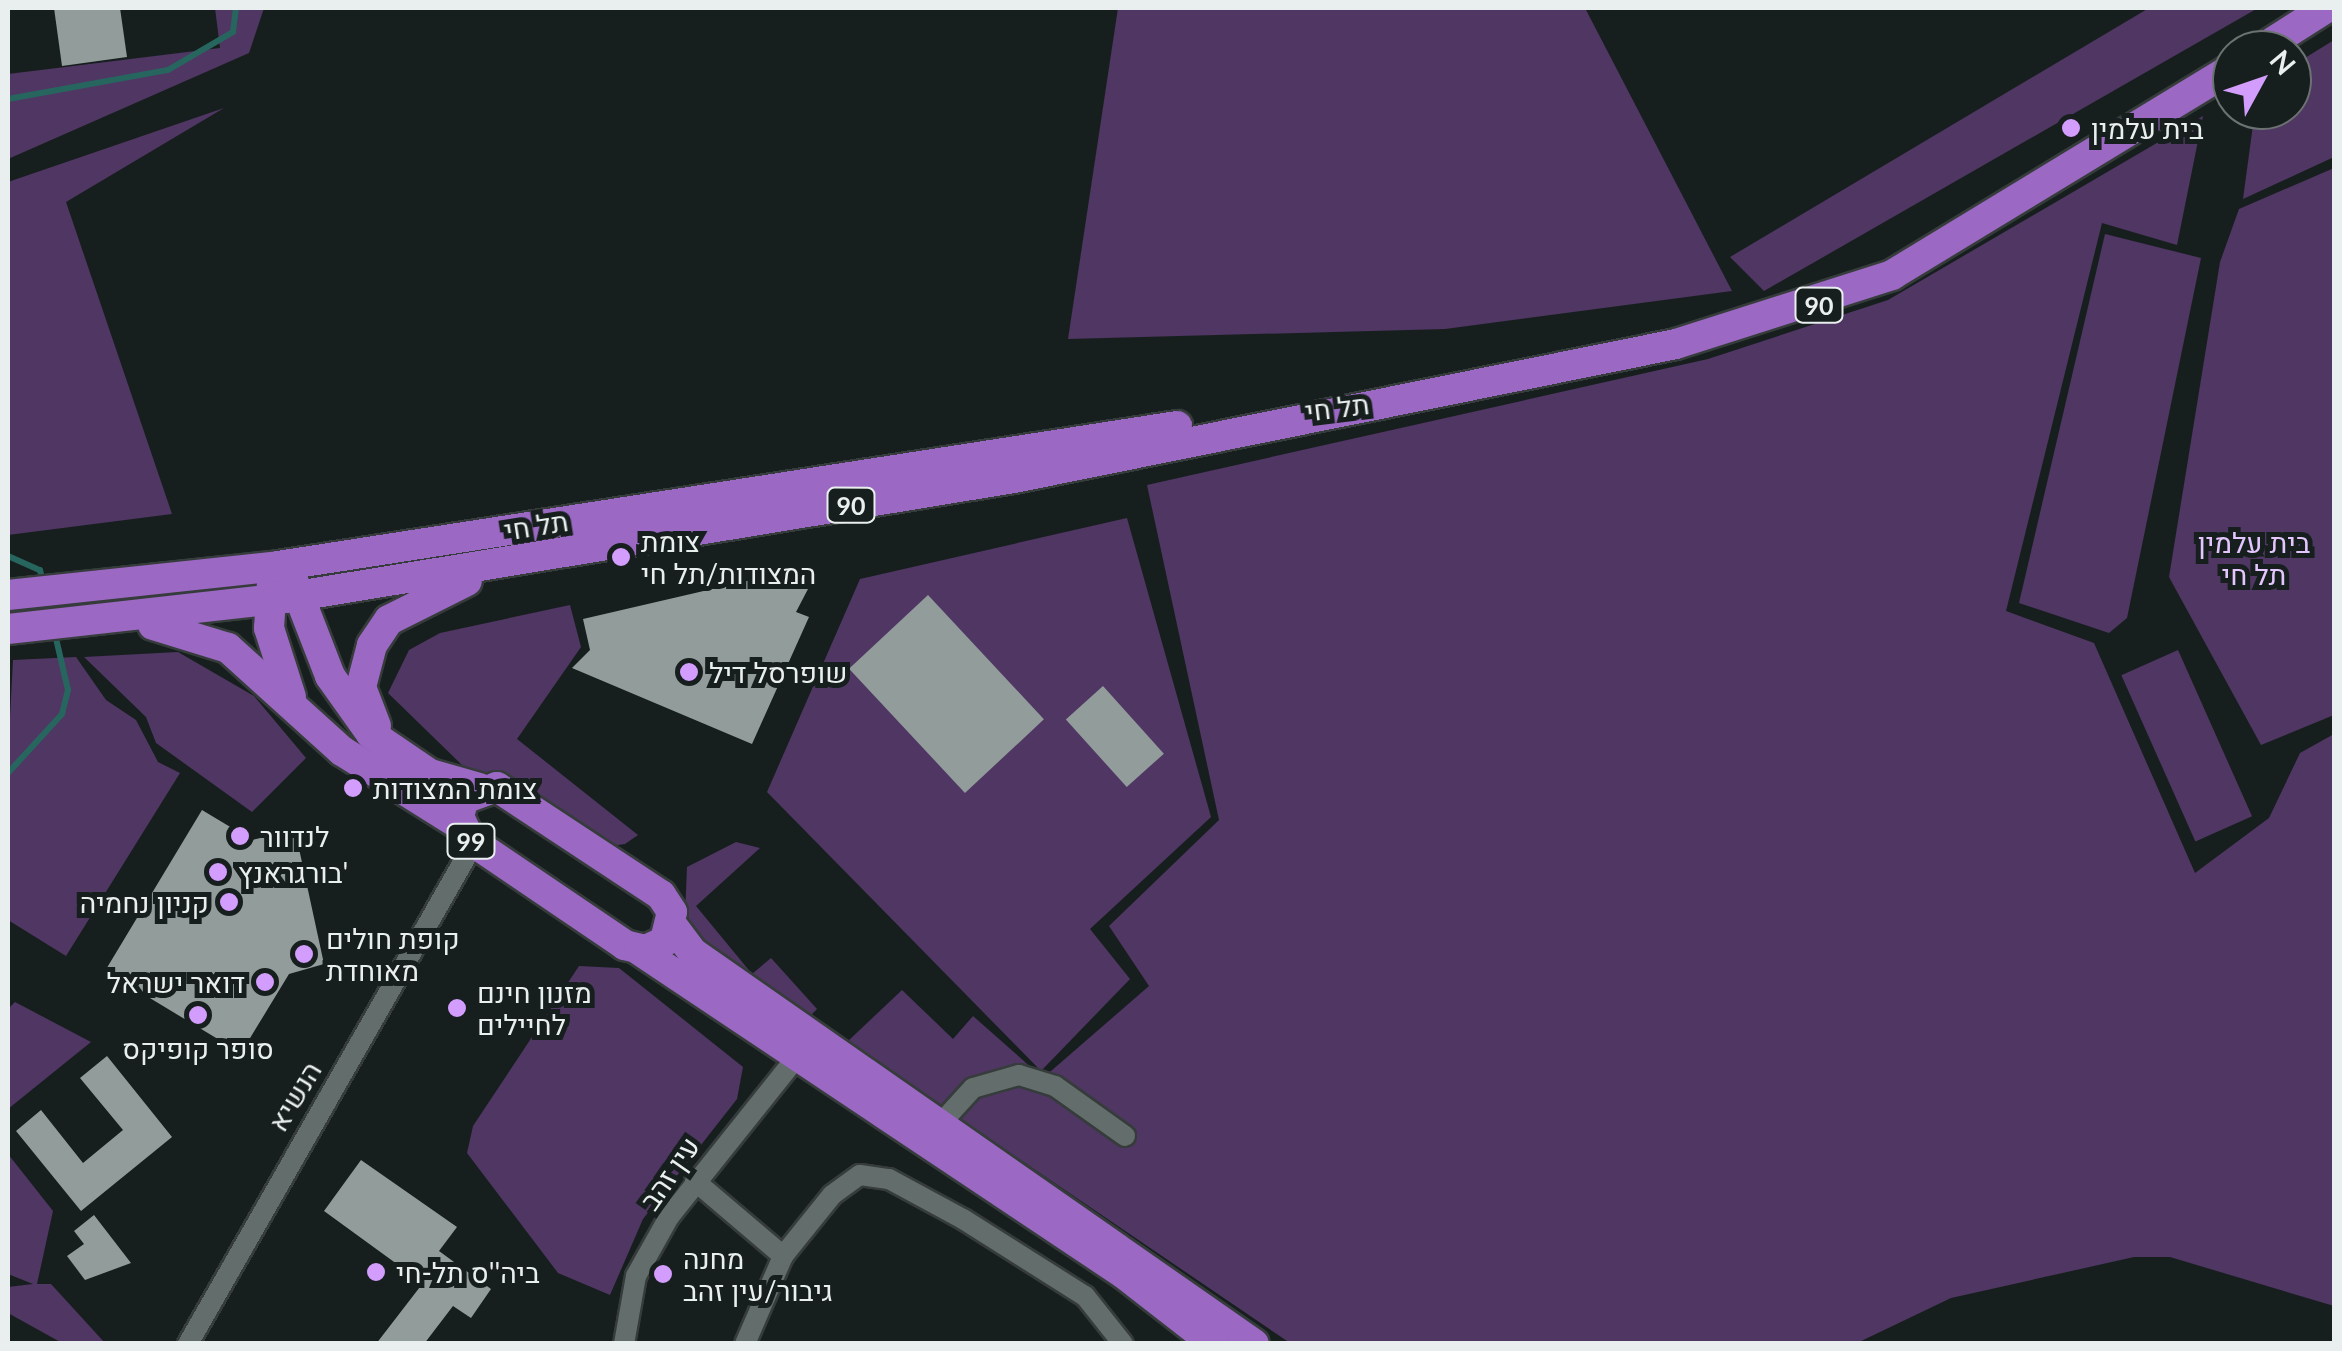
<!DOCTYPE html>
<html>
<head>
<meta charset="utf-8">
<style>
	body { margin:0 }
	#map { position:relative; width:2342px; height:1351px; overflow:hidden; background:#171f1e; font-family:Lato,Heebo,sans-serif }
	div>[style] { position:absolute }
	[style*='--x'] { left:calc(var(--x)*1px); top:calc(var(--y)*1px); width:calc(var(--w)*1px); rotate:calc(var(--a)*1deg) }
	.green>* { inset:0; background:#4f3663; transform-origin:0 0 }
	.stream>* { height:6px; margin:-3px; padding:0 3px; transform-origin:3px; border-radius:3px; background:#27665f }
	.building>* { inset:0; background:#929c9b; transform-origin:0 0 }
	.roads { filter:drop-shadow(2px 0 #363c3b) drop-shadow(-2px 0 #363c3b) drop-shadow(0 2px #363c3b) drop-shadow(0 -2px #363c3b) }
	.minor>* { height:20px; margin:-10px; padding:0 10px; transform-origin:10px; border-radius:10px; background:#636d6c }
	.highway>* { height:30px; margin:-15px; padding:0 15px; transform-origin:15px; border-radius:15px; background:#9b68c3 }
	.dots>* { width:28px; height:28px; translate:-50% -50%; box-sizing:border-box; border:5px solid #171f1e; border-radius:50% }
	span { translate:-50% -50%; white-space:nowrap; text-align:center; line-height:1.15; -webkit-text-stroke:10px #171f1e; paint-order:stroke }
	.shield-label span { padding:2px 8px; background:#171f1e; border:2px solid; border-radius:8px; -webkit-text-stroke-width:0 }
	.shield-label { font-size:25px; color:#e9efee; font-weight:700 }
	.poi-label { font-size:28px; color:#e9efee }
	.left { translate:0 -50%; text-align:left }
	.right { translate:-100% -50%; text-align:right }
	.street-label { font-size:28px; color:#e9efee }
	.park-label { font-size:28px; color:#e4c6ff }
	.frame { position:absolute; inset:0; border:10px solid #e9efee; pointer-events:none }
	.north { position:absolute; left:2212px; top:30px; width:100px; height:100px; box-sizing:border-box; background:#171f1e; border:2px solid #6b7271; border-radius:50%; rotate:50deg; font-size:28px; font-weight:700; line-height:40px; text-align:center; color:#e9efee }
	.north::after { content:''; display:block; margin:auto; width:35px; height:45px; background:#d29dfd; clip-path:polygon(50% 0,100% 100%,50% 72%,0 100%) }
</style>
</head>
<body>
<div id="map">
	<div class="green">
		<div style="clip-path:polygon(215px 8px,264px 8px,249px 53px,8px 159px,8px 74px,220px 48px)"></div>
		<div style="clip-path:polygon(1118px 8px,1585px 8px,1732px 291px,1445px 329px,1068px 339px)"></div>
		<div style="clip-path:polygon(2149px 8px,2258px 8px,1764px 291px,1730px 257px)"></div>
		<div style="clip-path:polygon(2334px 40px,2334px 157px,2243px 199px,2255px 110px,2292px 110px,2292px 66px)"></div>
		<div style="clip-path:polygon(224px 108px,66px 202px,172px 514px,8px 535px,8px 182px)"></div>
		<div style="clip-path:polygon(2203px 116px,2177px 245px,2102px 223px,2006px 611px,2094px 643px,2195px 873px,2269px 818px,2300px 753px,2334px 734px,2334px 1306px,2170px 1257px,2134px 1257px,1951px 1298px,1857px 1343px,1290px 1343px,847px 1042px,902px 990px,953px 1039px,973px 1016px,1043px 1078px,1149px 986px,1109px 926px,1219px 820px,1147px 485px,1708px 359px,1888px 300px)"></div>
		<div style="clip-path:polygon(2334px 168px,2334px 715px,2261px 745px,2169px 577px,2220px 262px,2239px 209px)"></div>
		<div style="clip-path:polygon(2105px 234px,2201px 258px,2127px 618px,2109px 633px,2019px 603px)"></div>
		<div style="clip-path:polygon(1127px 518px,1211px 817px,1090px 929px,1130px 979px,1041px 1071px,767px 792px,860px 579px)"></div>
		<div style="clip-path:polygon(570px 605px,581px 647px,517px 739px,638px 835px,625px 844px,612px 846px,520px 785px,462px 765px,388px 693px,409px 650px,440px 633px)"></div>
		<div style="left:2178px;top:650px;width:182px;height:62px;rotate:66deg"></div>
		<div style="clip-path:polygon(178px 652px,254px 696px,306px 758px,252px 812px,156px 743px,146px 717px,84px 657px)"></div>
		<div style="clip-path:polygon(76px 657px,106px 700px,136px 720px,158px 762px,180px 773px,66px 956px,8px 920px,8px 755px,13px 660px)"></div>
		<div style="clip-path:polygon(736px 842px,760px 848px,696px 906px,752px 974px,771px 958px,817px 1009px,803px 1023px,713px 951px,685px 916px,687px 867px)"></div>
		<div style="clip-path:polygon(579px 966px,619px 968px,743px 1067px,737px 1099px,643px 1219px,610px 1295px,558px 1273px,467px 1153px,473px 1126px)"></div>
		<div style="clip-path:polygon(15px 1002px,91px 1042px,8px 1109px,8px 1009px)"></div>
		<div style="clip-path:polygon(8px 1154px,53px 1211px,37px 1284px,51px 1284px,105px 1343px,62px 1343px,8px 1313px,8px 1287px,33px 1284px,8px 1274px)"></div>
	</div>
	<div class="stream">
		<div style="--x:8;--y:99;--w:163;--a:-10.3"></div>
		<div style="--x:168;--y:70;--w:75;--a:-30.3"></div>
		<div style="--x:233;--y:32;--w:24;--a:-83"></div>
		<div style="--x:8;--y:556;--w:35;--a:24"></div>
		<div style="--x:40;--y:570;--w:13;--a:77"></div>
		<div style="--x:8;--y:773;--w:80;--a:-47.5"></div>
		<div style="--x:62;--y:714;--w:25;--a:-76"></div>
		<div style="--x:68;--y:690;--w:57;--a:-103.1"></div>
	</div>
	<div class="building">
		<div style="clip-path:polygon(54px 8px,120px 8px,127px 57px,62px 66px)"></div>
		<div style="clip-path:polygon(768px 576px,808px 589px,796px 612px,809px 617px,752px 744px,572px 668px,590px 650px,583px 619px)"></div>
		<div style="left:928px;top:595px;width:170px;height:108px;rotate:47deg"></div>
		<div style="left:1103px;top:686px;width:91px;height:50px;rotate:48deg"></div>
		<div style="clip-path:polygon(202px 810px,252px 840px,295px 830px,324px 964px,289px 974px,241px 1053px,105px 971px)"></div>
		<div style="clip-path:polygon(107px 1056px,172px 1137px,81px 1211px,16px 1131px,41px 1110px,83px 1163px,123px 1130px,80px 1078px)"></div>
		<div style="clip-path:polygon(361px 1160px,457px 1227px,439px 1251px,491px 1289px,471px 1318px,453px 1306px,424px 1344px,376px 1344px,423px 1283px,324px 1211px)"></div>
		<div style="clip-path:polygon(94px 1215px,131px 1263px,85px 1280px,67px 1256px,84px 1244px,74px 1231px)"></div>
	</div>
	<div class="roads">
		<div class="minor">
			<div style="--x:942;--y:1122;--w:46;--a:-47.6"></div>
			<div style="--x:973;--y:1088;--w:48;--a:-15.8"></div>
			<div style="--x:1019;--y:1075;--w:38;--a:17"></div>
			<div style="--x:1055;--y:1086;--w:86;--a:35.5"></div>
			<div style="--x:695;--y:1181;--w:116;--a:40.4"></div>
			<div style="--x:188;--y:1344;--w:577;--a:-60.28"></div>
			<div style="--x:624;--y:1344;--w:69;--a:-80"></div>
			<div style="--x:636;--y:1276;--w:68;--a:-60.8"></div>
			<div style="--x:669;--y:1217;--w:208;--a:-51.4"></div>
			<div style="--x:745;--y:1344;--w:96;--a:-66.6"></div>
			<div style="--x:783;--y:1256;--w:78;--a:-51.2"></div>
			<div style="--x:832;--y:1195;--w:34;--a:-36"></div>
			<div style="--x:860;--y:1175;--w:29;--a:8"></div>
			<div style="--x:889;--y:1179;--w:84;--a:28.4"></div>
			<div style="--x:963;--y:1219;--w:144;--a:32.3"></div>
			<div style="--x:1085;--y:1296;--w:61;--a:51.6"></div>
		</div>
		<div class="highway">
			<div style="--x:2260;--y:50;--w:78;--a:-32.5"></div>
			<div style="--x:272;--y:583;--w:45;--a:93.8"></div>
			<div style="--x:269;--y:628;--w:72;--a:72.3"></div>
			<div style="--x:294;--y:583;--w:100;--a:68.8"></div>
			<div style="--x:330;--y:676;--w:71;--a:54.7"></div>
			<div style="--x:371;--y:734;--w:71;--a:34.1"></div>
			<div style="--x:430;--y:774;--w:51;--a:15.9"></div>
			<div style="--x:8;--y:595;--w:272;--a:-6.1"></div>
			<div style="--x:278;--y:566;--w:910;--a:-8.85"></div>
			<div style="--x:153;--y:625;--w:78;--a:17"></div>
			<div style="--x:228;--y:648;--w:154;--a:42.1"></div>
			<div style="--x:342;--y:751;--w:139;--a:32.1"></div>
			<div style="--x:8;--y:629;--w:279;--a:-6.4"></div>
			<div style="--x:285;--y:598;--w:739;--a:-9.35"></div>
			<div style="--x:1014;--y:478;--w:675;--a:-11.44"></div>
			<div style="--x:1676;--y:344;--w:227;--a:-17.7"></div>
			<div style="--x:1892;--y:275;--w:398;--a:-31.3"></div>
			<div style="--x:376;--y:726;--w:42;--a:-111"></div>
			<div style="--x:361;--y:687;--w:43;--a:-75.3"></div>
			<div style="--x:372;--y:645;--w:30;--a:-56"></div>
			<div style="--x:389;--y:620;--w:87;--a:-26.6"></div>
			<div style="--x:497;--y:787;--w:196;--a:33.4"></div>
			<div style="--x:661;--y:895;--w:20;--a:57"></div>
			<div style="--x:672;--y:912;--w:30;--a:104"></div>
			<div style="--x:665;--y:941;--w:21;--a:155"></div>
			<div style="--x:646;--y:950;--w:22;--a:-167"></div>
			<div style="--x:625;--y:945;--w:187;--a:-145.9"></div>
			<div style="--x:470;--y:840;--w:26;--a:-115"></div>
			<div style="--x:459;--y:816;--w:18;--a:-74"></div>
			<div style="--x:464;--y:799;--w:35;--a:-20"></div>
			<div style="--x:672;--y:925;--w:34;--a:53"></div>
			<div style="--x:692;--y:952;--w:685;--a:34.9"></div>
			<div style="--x:639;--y:950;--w:583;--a:33.74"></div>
			<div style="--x:1124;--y:1274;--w:114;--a:37.9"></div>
		</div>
	</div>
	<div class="dots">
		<div style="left:2071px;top:128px;background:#d29dfd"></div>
		<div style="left:621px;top:557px;background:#d29dfd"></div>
		<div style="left:689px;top:672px;background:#d29dfd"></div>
		<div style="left:353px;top:788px;background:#d29dfd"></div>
		<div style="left:240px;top:836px;background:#d29dfd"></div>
		<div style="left:218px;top:872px;background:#d29dfd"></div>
		<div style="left:229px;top:902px;background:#d29dfd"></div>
		<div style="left:304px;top:954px;background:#d29dfd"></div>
		<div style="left:265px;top:982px;background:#d29dfd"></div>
		<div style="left:457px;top:1008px;background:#d29dfd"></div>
		<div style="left:198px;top:1015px;background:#d29dfd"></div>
		<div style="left:376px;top:1272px;background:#d29dfd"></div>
		<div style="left:663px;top:1274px;background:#d29dfd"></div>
	</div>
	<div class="shield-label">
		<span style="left:1819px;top:305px">90</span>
		<span style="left:851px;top:505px">90</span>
		<span style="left:471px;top:841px">99</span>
	</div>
	<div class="poi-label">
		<span class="left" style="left:2091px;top:128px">בית עלמין</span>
		<span class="left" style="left:641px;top:557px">צומת<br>המצודות/תל חי</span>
		<span class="left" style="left:709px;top:672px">שופרסל דיל</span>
		<span class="left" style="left:373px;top:788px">צומת המצודות</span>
		<span class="left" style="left:260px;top:836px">לנדוור</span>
		<span class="left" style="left:238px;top:872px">בורגראנץ'</span>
		<span class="right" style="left:209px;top:902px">קניון נחמיה</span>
		<span class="left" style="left:326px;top:954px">קופת חולים<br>מאוחדת</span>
		<span class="right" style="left:245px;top:982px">דואר ישראל</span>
		<span class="left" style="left:477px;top:1008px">מזנון חינם<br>לחיילים</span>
		<span style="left:198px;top:1048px">סופר קופיקס</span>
		<span class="left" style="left:683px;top:1274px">מחנה<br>גיבור/עין זהב</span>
		<span class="left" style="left:396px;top:1272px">ביה''ס תל-חי</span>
	</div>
	<div class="street-label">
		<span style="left:1337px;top:407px;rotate:-7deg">תל חי</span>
		<span style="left:536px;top:525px;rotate:-9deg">תל חי</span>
		<span style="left:294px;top:1096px;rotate:-59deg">הנשיא</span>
		<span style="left:669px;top:1173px;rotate:-55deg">עין זהב</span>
	</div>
	<div class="park-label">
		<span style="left:2254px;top:558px">בית עלמין<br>תל חי</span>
	</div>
	<div class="frame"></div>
	<div class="north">N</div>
</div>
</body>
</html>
